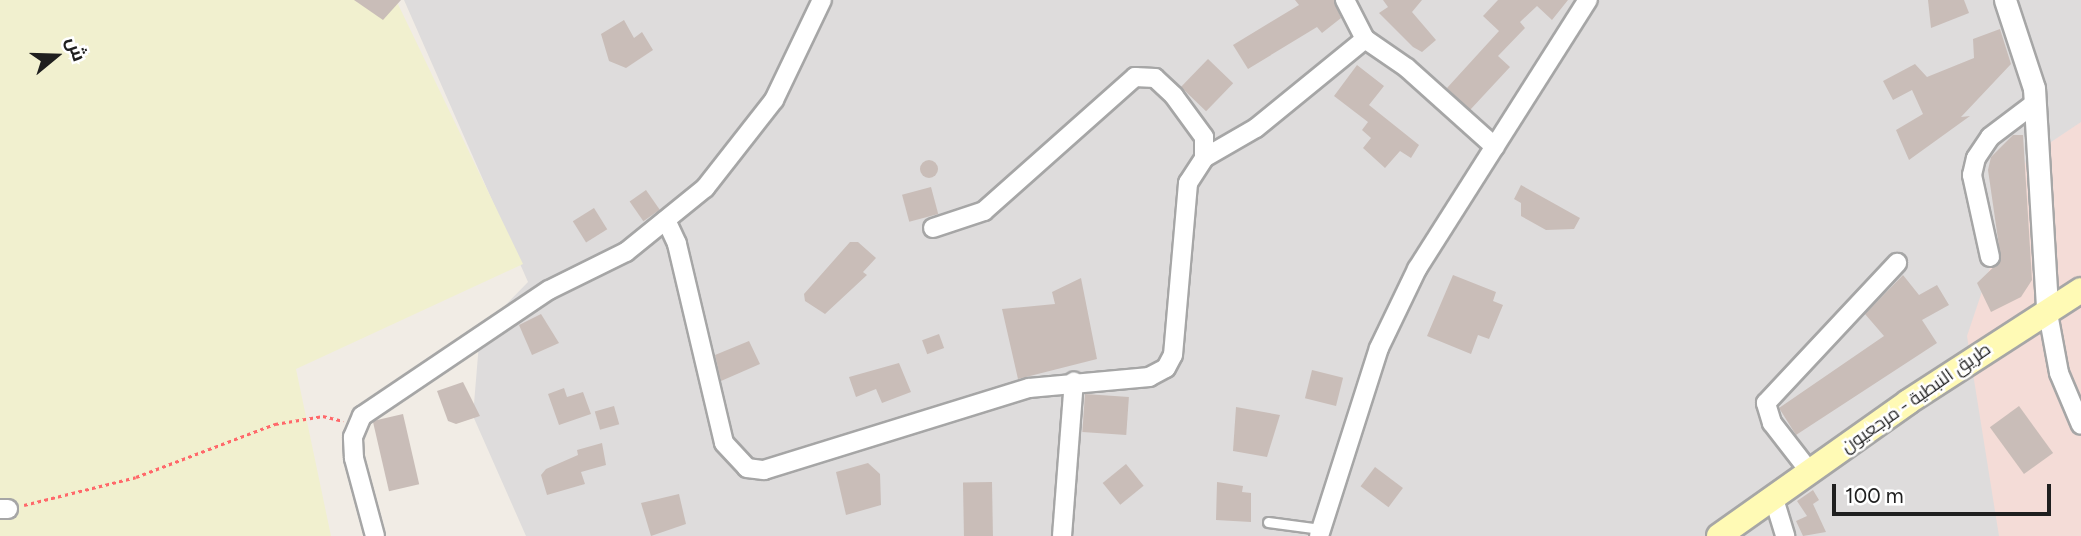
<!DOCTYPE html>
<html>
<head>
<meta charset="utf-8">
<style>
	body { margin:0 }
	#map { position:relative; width:2081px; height:536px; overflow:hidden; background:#f1ece5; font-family:Figtree,Cairo,sans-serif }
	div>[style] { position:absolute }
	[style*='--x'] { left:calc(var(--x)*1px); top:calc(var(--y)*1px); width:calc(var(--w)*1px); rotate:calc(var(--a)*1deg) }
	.residential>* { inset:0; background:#dedcdc }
	.military>* { inset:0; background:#f4dcd7 }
	.farmland>* { inset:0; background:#f1f0cf }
	.building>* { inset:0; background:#c9bdb8; transform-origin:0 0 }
	.round { border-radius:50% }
	.path>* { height:2.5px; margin-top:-1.25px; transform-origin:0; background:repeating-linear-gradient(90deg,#ff686a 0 3.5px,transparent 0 7px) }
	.roads { filter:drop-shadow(2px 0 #a6a6a6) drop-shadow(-2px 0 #a6a6a6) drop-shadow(0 2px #a6a6a6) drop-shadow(0 -2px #a6a6a6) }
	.service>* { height:9px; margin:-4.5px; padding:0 4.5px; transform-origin:4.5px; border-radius:4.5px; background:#fff }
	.minor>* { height:18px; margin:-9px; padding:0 9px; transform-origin:9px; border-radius:9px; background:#fff }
	.tertiary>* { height:21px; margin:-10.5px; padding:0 10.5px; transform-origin:10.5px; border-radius:10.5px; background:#fff }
	.secondary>* { height:24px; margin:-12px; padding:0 12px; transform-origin:12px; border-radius:12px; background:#fffab5 }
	span { translate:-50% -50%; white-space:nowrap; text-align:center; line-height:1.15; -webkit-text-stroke:5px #fff; paint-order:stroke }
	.street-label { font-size:18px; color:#1f1f1f }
	.north { position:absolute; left:21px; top:21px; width:70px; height:70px; -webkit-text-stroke:5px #fff; paint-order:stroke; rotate:71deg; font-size:19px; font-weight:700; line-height:28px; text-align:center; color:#1f1f1f }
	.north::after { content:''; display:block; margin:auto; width:24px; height:32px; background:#1f1f1f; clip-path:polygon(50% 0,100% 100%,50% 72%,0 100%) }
	.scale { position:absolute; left:1832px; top:484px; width:219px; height:32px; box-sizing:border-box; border:4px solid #1f1f1f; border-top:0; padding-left:9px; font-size:21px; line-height:24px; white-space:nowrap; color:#1f1f1f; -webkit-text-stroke:5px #fff; paint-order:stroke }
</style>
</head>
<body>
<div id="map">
	<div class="residential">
		<div style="clip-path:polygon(404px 0,2081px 0,2081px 536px,526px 536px,473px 416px,480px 331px,528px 282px)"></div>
	</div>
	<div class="military">
		<div style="clip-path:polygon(2081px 122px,2081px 536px,1999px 536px,1967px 336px,2027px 158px)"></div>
	</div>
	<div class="farmland">
		<div style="clip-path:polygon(0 0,396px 0,523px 264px,296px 369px,331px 536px,0 536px)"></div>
	</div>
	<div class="building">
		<div style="clip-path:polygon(354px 0,401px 0,383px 20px)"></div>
		<div style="clip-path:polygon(1295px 0,1334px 0,1341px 18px,1322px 33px,1317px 27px,1248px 69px,1233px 45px,1299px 5px)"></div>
		<div style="clip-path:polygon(1383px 0,1422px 0,1412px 12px,1436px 40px,1422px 52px,1413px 47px,1379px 13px,1388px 7px)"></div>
		<div style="clip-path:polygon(1498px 0,1568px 0,1552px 20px,1537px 6px,1520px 22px,1525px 28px,1498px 56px,1510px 67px,1470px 110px,1447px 88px,1499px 31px,1483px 16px)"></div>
		<div style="clip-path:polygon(1928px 0,1964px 0,1969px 13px,1931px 28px)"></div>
		<div style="clip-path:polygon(624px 20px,634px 38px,642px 32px,653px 50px,626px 68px,609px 61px,601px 34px)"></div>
		<div style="clip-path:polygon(2000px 29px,2011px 64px,1961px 117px,1970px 116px,1909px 160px,1896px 130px,1923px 114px,1912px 90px,1893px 100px,1883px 81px,1915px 64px,1927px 77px,1974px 58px,1973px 39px)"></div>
		<div style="left:1208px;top:59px;width:35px;height:39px;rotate:44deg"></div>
		<div style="clip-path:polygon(1357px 65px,1384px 86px,1369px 105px,1419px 145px,1411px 158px,1400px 151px,1385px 168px,1363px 148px,1371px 138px,1362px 130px,1368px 122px,1334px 96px)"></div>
		<div style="clip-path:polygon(2013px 135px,2023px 135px,2032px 280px,2021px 297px,1991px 312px,1977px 283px,2001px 260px,1988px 170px,1991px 157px)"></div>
		<div class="round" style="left:920px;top:160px;width:18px;height:18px"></div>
		<div style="clip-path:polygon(1521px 185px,1580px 218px,1574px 229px,1546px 230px,1521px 216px,1521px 203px,1514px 199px)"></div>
		<div style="left:931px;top:187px;width:28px;height:30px;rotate:75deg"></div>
		<div style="left:646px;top:190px;width:24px;height:20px;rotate:55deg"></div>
		<div style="left:594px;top:208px;width:25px;height:25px;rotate:58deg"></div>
		<div style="clip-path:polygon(850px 242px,858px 242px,876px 258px,863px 272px,867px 275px,825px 314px,805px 301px,804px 294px)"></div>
		<div style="clip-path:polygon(1453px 275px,1496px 292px,1493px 301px,1503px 305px,1489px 339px,1478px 335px,1471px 354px,1427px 336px)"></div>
		<div style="clip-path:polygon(1903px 275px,1919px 295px,1937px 285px,1949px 305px,1922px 320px,1937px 343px,1796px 435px,1779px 408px,1884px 336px,1865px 314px)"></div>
		<div style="clip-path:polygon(1081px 278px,1097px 359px,1018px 379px,1002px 309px,1055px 304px,1052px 292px)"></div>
		<div style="clip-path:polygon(541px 314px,559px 343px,532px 355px,519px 325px)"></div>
		<div style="left:939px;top:334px;width:15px;height:18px;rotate:70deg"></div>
		<div style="clip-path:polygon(749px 341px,760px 364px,721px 381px,715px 355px)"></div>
		<div style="clip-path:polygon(899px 363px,911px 392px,882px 403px,876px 389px,856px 397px,849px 377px)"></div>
		<div style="left:1312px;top:370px;width:32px;height:29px;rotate:14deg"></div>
		<div style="clip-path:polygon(463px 382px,480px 416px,456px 424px,448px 421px,437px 391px)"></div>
		<div style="clip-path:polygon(564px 388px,567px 397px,583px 392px,591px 414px,559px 425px,548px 394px)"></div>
		<div style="left:1085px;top:394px;width:44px;height:38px;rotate:4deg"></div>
		<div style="left:614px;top:406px;width:19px;height:20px;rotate:74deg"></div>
		<div style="left:2019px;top:406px;width:58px;height:36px;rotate:54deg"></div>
		<div style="clip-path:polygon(1236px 407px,1280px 415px,1267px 457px,1233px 451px)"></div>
		<div style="left:403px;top:414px;width:72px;height:31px;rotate:77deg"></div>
		<div style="clip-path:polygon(602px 443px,606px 465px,581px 472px,585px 484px,547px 495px,541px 475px,546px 469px,578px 455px,577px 450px)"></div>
		<div style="clip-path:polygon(868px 463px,880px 474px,881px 505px,846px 515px,836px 472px)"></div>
		<div style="left:1126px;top:464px;width:28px;height:30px;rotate:51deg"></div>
		<div style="left:1375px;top:467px;width:35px;height:24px;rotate:37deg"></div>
		<div style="left:992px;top:482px;width:54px;height:29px;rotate:89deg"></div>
		<div style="clip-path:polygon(1217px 482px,1243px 486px,1242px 492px,1251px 493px,1251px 522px,1216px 520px)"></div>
		<div style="clip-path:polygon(1813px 490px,1819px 500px,1813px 504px,1826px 532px,1803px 536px,1796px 521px,1807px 516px,1797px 501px)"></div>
		<div style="clip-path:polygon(679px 494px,686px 524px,651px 536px,641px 503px)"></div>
	</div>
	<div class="path">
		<div style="--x:24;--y:505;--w:115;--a:-14"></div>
		<div style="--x:136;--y:477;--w:149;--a:-20.9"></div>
		<div style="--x:275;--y:424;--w:49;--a:-9.5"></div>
		<div style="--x:323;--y:416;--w:21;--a:14"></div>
	</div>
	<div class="roads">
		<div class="service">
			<div style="--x:1268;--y:522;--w:53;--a:7.5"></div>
		</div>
		<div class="minor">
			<div style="--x:1345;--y:0;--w:44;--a:62.9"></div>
			<div style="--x:1365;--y:39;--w:51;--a:34.6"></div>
			<div style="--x:1407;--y:68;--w:118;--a:41.9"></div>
			<div style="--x:666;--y:220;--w:26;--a:65"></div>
			<div style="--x:677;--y:244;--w:204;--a:76.7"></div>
			<div style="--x:724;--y:443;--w:34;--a:47"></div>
			<div style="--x:747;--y:468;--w:17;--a:7"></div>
			<div style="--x:764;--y:470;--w:277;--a:-17.2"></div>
			<div style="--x:1029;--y:388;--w:121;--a:-5.2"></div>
			<div style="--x:1149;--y:377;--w:19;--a:-28"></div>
			<div style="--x:1166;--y:368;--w:15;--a:-62"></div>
			<div style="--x:1173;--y:355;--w:173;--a:-85"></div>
			<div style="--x:1188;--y:183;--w:30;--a:-57"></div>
			<div style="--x:1204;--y:158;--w:60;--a:-30"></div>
			<div style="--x:1256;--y:128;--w:141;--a:-39.2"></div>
			<div style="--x:933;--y:228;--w:54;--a:-18.4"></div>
			<div style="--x:984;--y:211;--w:202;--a:-41.6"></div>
			<div style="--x:1135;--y:77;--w:20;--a:3"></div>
			<div style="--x:1155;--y:78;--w:26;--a:43"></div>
			<div style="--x:1174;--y:96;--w:51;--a:53.8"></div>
			<div style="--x:1204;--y:137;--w:21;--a:90"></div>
			<div style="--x:1990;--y:257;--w:84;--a:-102.4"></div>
			<div style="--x:1972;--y:175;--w:17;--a:-77"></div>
			<div style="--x:1976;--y:158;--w:25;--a:-56"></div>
			<div style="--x:1990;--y:137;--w:56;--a:-37.1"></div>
			<div style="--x:2047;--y:308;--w:66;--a:79.5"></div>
			<div style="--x:2059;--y:373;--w:56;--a:67.1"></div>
			<div style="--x:1810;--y:472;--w:62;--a:-127.8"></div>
			<div style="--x:1772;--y:423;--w:21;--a:-107"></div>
			<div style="--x:1766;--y:403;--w:192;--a:-46.9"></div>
			<div style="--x:1774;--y:499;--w:39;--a:73"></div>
			<div style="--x:0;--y:509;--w:8;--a:0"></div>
			<div style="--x:375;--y:536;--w:81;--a:-105.1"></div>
			<div style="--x:354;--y:458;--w:21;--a:-93"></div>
			<div style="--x:353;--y:437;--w:23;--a:-67"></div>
			<div style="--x:362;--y:416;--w:225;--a:-34"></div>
			<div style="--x:549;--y:290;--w:86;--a:-26.3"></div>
			<div style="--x:626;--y:252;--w:102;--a:-39"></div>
			<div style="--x:705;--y:188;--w:112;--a:-51.9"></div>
			<div style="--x:774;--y:100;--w:111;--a:-64.4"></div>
			<div style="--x:1062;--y:536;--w:155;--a:-85.6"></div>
			<div style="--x:1319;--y:536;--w:197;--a:-72.3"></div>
			<div style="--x:1379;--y:348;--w:88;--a:-64.3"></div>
			<div style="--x:1417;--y:269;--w:319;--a:-57.6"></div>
		</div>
		<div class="tertiary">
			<div style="--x:2005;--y:0;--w:93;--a:71.8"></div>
			<div style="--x:2034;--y:88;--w:220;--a:86.6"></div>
		</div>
		<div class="secondary">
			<div style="--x:1719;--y:536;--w:232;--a:-35.3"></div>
			<div style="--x:1908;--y:402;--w:206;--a:-32.9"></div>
		</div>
	</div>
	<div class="street-label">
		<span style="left:1916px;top:398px;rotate:-35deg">طريق النبطية - مرجعيون</span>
	</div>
	<div class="north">ش</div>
	<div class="scale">100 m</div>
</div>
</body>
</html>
